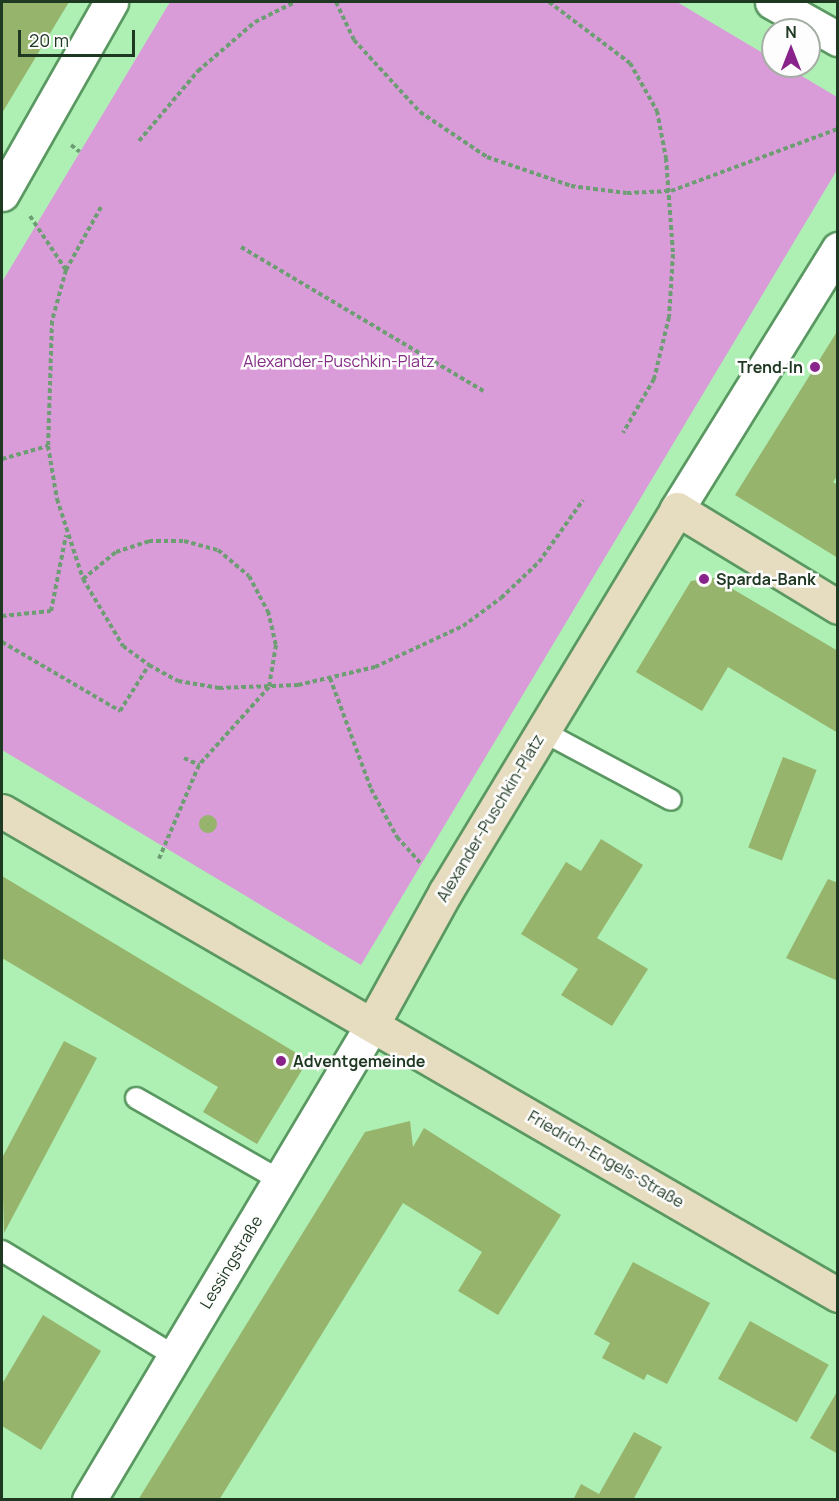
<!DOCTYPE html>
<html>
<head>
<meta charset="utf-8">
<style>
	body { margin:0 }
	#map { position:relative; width:839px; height:1501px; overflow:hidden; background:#aeefb4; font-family:Manrope,sans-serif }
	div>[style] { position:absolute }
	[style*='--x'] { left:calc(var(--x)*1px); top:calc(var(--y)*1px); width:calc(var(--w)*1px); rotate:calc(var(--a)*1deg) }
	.green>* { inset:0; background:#da9bd9 }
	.building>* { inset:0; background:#96b46b; transform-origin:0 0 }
	.round { border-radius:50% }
	.path>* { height:4px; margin-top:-2px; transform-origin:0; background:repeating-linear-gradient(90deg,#6d9d72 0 4.5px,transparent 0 7.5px) }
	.roads { filter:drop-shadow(2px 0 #5a9861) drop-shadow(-2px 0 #5a9861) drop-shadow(0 2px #5a9861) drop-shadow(0 -2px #5a9861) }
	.lane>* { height:20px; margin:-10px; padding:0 10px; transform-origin:10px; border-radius:10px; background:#fff }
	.street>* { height:33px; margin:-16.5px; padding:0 16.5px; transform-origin:16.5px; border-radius:16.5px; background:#fff }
	.secondary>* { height:33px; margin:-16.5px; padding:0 16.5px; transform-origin:16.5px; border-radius:16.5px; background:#e6dcbf }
	.dots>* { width:16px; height:16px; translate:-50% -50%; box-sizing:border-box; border:3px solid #fdfdfd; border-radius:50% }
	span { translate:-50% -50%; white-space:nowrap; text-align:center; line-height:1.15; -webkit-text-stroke:5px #fdfdfd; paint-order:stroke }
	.park-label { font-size:16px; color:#832c86 }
	.poi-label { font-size:16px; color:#1e3821; font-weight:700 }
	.right { translate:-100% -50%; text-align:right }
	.left { translate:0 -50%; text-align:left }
	.street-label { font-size:16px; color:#1e3821 }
	.frame { position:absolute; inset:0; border:3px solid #1e3821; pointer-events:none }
	.north { position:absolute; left:761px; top:18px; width:60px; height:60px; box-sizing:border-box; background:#fdfdfd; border:2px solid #a4aea5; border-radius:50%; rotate:0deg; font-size:16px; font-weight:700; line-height:24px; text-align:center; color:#1e3821 }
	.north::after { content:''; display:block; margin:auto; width:21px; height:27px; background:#88238b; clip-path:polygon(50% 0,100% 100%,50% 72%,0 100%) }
	.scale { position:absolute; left:18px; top:30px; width:117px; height:27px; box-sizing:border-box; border:3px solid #1e3821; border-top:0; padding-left:8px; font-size:18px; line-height:21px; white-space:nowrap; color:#1e3821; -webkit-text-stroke:4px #fdfdfd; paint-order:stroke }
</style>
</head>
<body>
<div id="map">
	<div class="green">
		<div style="clip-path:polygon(170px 2px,677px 2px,773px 59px,773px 66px,785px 66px,837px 97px,837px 170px,361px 965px,2px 750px,2px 282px)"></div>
	</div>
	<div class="building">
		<div style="clip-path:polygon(2px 2px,69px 2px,2px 113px)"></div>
		<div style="clip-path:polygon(838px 330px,838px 475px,833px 482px,838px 485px,838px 558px,735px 495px)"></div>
		<div style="clip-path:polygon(714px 578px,838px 651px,838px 733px,728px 667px,702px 711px,636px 672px,691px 581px)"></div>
		<div style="left:783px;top:757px;width:36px;height:97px;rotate:21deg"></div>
		<div class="round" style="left:199px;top:815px;width:18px;height:18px"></div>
		<div style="clip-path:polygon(601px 839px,643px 865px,597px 938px,648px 969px,612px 1026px,561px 995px,578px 969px,521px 934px,566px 862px,581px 871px)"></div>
		<div style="clip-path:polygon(2px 876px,308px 1060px,257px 1144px,203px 1112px,218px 1087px,2px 958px)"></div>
		<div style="clip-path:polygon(828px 879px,838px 883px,838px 981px,786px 958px)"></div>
		<div style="clip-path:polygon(64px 1041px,97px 1058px,4px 1233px,2px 1158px)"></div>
		<div style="clip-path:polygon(410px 1121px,413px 1147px,424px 1128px,561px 1215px,498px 1315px,458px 1291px,482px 1252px,403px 1203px,219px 1500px,138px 1500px,365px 1132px)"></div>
		<div style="clip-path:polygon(633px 1262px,710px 1303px,667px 1384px,647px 1374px,644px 1380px,602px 1358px,610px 1343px,594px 1334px)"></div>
		<div style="clip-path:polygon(43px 1315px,101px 1351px,41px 1450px,2px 1426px,2px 1384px)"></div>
		<div style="left:750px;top:1321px;width:90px;height:66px;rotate:29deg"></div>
		<div style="clip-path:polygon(838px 1390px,838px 1454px,810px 1438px)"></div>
		<div style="clip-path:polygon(634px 1432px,662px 1447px,633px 1500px,573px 1500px,581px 1484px,599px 1494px)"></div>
	</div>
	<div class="path">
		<div style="--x:336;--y:2;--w:42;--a:64.7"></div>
		<div style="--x:354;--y:40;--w:98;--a:47.5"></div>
		<div style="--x:420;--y:112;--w:81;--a:33.9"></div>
		<div style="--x:487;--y:157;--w:89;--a:19"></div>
		<div style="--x:571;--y:186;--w:56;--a:7.1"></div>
		<div style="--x:627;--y:193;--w:44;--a:-2.6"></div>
		<div style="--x:671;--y:191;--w:178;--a:-20.4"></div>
		<div style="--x:549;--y:2;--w:101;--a:37"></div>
		<div style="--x:630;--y:63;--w:55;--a:60.6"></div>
		<div style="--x:657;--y:111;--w:48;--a:79.2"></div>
		<div style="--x:666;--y:158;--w:96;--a:85.8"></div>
		<div style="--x:673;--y:254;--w:63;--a:93.6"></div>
		<div style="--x:669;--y:317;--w:64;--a:103.6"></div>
		<div style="--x:654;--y:379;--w:62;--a:119.9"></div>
		<div style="--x:139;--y:141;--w:92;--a:-49.9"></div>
		<div style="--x:198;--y:71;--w:75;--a:-40.7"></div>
		<div style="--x:255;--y:22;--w:45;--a:-26.6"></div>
		<div style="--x:71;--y:145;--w:11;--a:38"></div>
		<div style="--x:101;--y:207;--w:72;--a:119.1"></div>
		<div style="--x:66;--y:270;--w:53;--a:105.4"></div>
		<div style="--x:52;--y:321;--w:125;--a:91.8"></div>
		<div style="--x:48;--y:446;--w:54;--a:80.4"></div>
		<div style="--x:57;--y:499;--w:84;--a:72"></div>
		<div style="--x:83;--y:579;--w:78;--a:59.2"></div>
		<div style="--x:123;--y:646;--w:32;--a:36"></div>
		<div style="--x:149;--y:665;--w:33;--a:29"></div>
		<div style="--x:178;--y:681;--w:42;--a:9.7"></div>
		<div style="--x:219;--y:688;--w:79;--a:-2.2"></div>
		<div style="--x:298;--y:685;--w:79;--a:-13.2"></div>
		<div style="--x:375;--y:667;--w:97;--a:-25"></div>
		<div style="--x:463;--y:626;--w:47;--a:-36.4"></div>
		<div style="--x:501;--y:598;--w:52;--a:-43.5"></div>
		<div style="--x:539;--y:562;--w:76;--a:-54.6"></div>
		<div style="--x:30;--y:216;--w:65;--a:56.3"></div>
		<div style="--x:241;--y:247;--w:282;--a:30.7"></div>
		<div style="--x:2;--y:459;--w:48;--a:-15.8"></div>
		<div style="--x:83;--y:579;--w:43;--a:-39.3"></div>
		<div style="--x:116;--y:552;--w:35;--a:-18"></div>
		<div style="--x:149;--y:541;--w:35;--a:0"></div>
		<div style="--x:184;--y:541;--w:35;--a:15"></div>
		<div style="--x:218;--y:550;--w:40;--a:40"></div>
		<div style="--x:249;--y:576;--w:40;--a:62"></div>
		<div style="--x:268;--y:611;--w:35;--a:77"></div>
		<div style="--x:276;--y:645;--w:43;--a:99.5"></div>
		<div style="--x:269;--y:687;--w:105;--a:131.9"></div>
		<div style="--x:199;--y:765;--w:102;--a:113.1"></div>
		<div style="--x:2;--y:616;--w:49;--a:-5.8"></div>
		<div style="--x:51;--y:611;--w:77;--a:-78.8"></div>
		<div style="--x:2;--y:642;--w:137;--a:30.3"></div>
		<div style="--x:120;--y:711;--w:54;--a:-57.8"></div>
		<div style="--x:330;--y:678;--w:118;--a:69.7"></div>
		<div style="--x:371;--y:789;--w:55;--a:61.6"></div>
		<div style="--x:397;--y:837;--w:36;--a:48"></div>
		<div style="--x:184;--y:758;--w:17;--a:25"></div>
	</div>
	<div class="roads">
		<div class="lane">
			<div style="--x:542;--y:731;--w:146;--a:28.1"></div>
			<div style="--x:136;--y:1098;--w:166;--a:29.7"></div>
			<div style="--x:2;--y:1251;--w:202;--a:31.3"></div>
		</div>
		<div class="street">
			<div style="--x:772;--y:2;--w:76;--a:29.3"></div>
			<div style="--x:2;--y:194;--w:221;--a:-60.4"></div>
			<div style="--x:677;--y:509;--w:306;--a:-58.2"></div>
			<div style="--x:89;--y:1500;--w:553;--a:-59.21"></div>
		</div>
		<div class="secondary">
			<div style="--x:2;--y:811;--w:966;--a:30.07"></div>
			<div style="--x:372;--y:1025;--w:153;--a:-61.1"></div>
			<div style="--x:446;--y:891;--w:446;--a:-58.8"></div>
			<div style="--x:677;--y:509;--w:188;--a:31.3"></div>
		</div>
	</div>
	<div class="dots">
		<div style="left:815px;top:367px;background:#88238b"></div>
		<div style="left:704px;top:579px;background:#88238b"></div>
		<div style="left:281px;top:1061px;background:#88238b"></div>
	</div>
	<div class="park-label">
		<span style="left:339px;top:361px">Alexander-Puschkin-Platz</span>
	</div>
	<div class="poi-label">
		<span class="right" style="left:803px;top:367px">Trend-In</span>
		<span class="left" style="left:716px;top:579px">Sparda-Bank</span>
		<span class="left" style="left:293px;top:1061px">Adventgemeinde</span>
	</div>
	<div class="street-label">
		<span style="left:490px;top:818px;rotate:-59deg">Alexander-Puschkin-Platz</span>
		<span style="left:606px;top:1159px;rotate:30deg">Friedrich-Engels-Straße</span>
		<span style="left:231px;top:1262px;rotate:-59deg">Lessingstraße</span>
	</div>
	<div class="frame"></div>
	<div class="north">N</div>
	<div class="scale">20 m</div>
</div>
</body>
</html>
